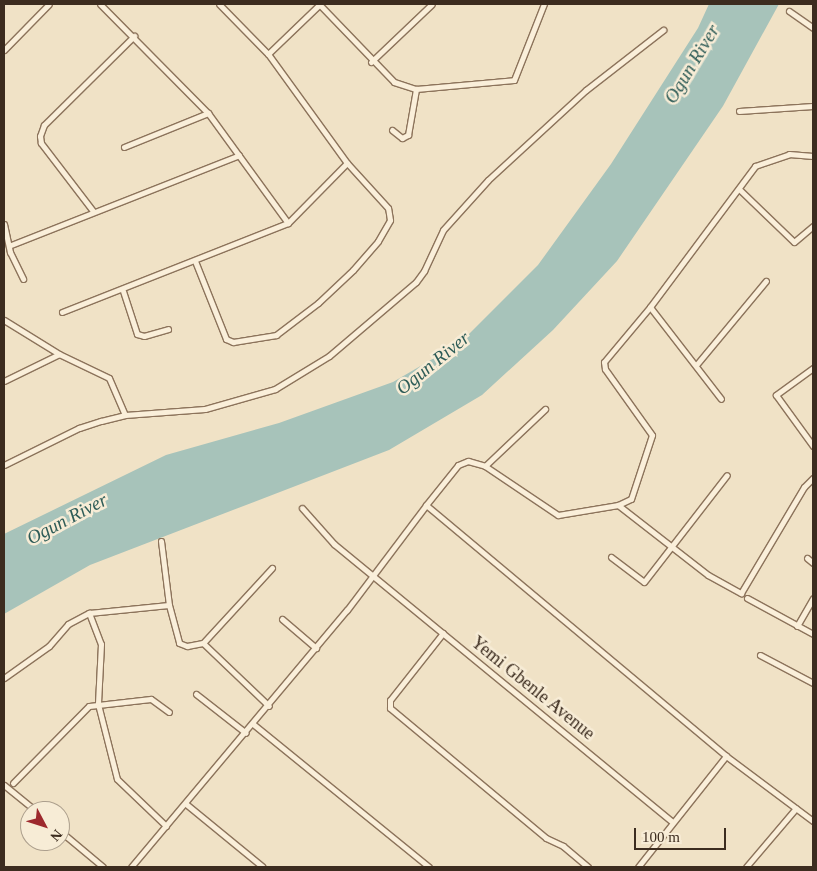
<!DOCTYPE html>
<html>
<head>
<meta charset="utf-8">
<style>
	body { margin:0 }
	#map { position:relative; width:817px; height:871px; overflow:hidden; background:#f0e2c6; font-family:"Times New Roman",serif }
	div>[style] { position:absolute }
	[style*='--x'] { left:calc(var(--x)*1px); top:calc(var(--y)*1px); width:calc(var(--w)*1px); rotate:calc(var(--a)*1deg) }
	.water>* { inset:0; background:#a7c3ba }
	.roads { filter:drop-shadow(1px 0 #8c735b) drop-shadow(-1px 0 #8c735b) drop-shadow(0 1px #8c735b) drop-shadow(0 -1px #8c735b) }
	.street>* { height:5px; margin:-2.5px; padding:0 2.5px; transform-origin:2.5px; border-radius:2.5px; background:#faefda }
	span { translate:-50% -50%; white-space:nowrap; text-align:center; line-height:1.15; -webkit-text-stroke:5px #f7ecd6; paint-order:stroke }
	.street-label { font-size:18px; color:#3c2c1f }
	.water-label { font-size:19px; color:#2e5c57; font-style:italic }
	.frame { position:absolute; inset:0; border:5px solid #3c2c1f; pointer-events:none }
	.north { position:absolute; left:20px; top:801px; width:50px; height:50px; box-sizing:border-box; background:#f7ecd6; border:1px solid #ac9f8d; border-radius:50%; rotate:130deg; font-size:14px; font-weight:700; line-height:20px; text-align:center; color:#3c2c1f }
	.north::after { content:''; display:block; margin:auto; width:18px; height:22px; background:#9d292d; clip-path:polygon(50% 0,100% 100%,50% 72%,0 100%) }
	.scale { position:absolute; left:634px; top:828px; width:92px; height:22px; box-sizing:border-box; border:2px solid #3c2c1f; border-top:0; padding-left:6px; font-size:15px; line-height:18px; white-space:nowrap; color:#3c2c1f; -webkit-text-stroke:4px #f7ecd6; paint-order:stroke }
</style>
</head>
<body>
<div id="map">
	<div class="water">
		<div style="clip-path:polygon(709px 4px,779px 4px,723px 106px,617px 261px,553px 330px,482px 395px,389px 450px,90px 565px,4px 614px,4px 534px,166px 455px,279px 423px,393px 382px,460px 343px,538px 265px,611px 164px,698px 28px)"></div>
	</div>
	<div class="roads">
		<div class="street">
			<div style="--x:100;--y:4;--w:153;--a:45.3"></div>
			<div style="--x:208;--y:113;--w:136;--a:54"></div>
			<div style="--x:319;--y:4;--w:108;--a:46.1"></div>
			<div style="--x:394;--y:82;--w:23;--a:18"></div>
			<div style="--x:416;--y:89;--w:98;--a:-5.2"></div>
			<div style="--x:514;--y:80;--w:82;--a:-68.5"></div>
			<div style="--x:789;--y:11;--w:29;--a:35"></div>
			<div style="--x:4;--y:50;--w:64;--a:-45.6"></div>
			<div style="--x:268;--y:54;--w:72;--a:-43.9"></div>
			<div style="--x:371;--y:62;--w:84;--a:-43.6"></div>
			<div style="--x:739;--y:111;--w:74;--a:-3.9"></div>
			<div style="--x:392;--y:130;--w:13;--a:39"></div>
			<div style="--x:402;--y:138;--w:7;--a:-27"></div>
			<div style="--x:408;--y:135;--w:47;--a:-80.1"></div>
			<div style="--x:124;--y:147;--w:91;--a:-22"></div>
			<div style="--x:739;--y:189;--w:76;--a:43.9"></div>
			<div style="--x:794;--y:242;--w:25;--a:-40"></div>
			<div style="--x:93;--y:211;--w:86;--a:-127.4"></div>
			<div style="--x:41;--y:143;--w:7;--a:-98"></div>
			<div style="--x:40;--y:136;--w:12;--a:-70"></div>
			<div style="--x:44;--y:125;--w:127;--a:-44.7"></div>
			<div style="--x:4;--y:224;--w:29;--a:78"></div>
			<div style="--x:10;--y:252;--w:30;--a:64"></div>
			<div style="--x:11;--y:245;--w:245;--a:-21.5"></div>
			<div style="--x:195;--y:261;--w:84;--a:68.3"></div>
			<div style="--x:226;--y:339;--w:8;--a:23"></div>
			<div style="--x:233;--y:342;--w:44;--a:-9.2"></div>
			<div style="--x:276;--y:335;--w:53;--a:-37.3"></div>
			<div style="--x:318;--y:303;--w:48;--a:-43.3"></div>
			<div style="--x:353;--y:270;--w:38;--a:-49"></div>
			<div style="--x:378;--y:241;--w:24;--a:-60"></div>
			<div style="--x:390;--y:220;--w:12;--a:-99"></div>
			<div style="--x:388;--y:208;--w:61;--a:-132.3"></div>
			<div style="--x:347;--y:163;--w:135;--a:-125.9"></div>
			<div style="--x:268;--y:54;--w:70;--a:-134.4"></div>
			<div style="--x:123;--y:291;--w:45;--a:72"></div>
			<div style="--x:137;--y:334;--w:7;--a:16"></div>
			<div style="--x:144;--y:336;--w:25;--a:-16"></div>
			<div style="--x:650;--y:307;--w:116;--a:52.3"></div>
			<div style="--x:62;--y:312;--w:243;--a:-21.5"></div>
			<div style="--x:288;--y:223;--w:84;--a:-45.5"></div>
			<div style="--x:4;--y:320;--w:65;--a:31.7"></div>
			<div style="--x:59;--y:354;--w:55;--a:25.6"></div>
			<div style="--x:109;--y:378;--w:40;--a:66.6"></div>
			<div style="--x:697;--y:364;--w:108;--a:-50.3"></div>
			<div style="--x:813;--y:368;--w:46;--a:143.9"></div>
			<div style="--x:776;--y:395;--w:63;--a:54"></div>
			<div style="--x:4;--y:381;--w:61;--a:-26.1"></div>
			<div style="--x:4;--y:465;--w:84;--a:-26.3"></div>
			<div style="--x:79;--y:428;--w:23;--a:-18"></div>
			<div style="--x:101;--y:421;--w:25;--a:-14"></div>
			<div style="--x:125;--y:415;--w:80;--a:-4.3"></div>
			<div style="--x:205;--y:409;--w:73;--a:-15.9"></div>
			<div style="--x:275;--y:389;--w:63;--a:-31.4"></div>
			<div style="--x:329;--y:356;--w:114;--a:-40.4"></div>
			<div style="--x:416;--y:282;--w:14;--a:-54"></div>
			<div style="--x:424;--y:271;--w:45;--a:-65.1"></div>
			<div style="--x:443;--y:230;--w:67;--a:-48"></div>
			<div style="--x:488;--y:180;--w:133;--a:-42.6"></div>
			<div style="--x:586;--y:90;--w:98;--a:-37.9"></div>
			<div style="--x:485;--y:466;--w:83;--a:-43.5"></div>
			<div style="--x:426;--y:505;--w:51;--a:-51.3"></div>
			<div style="--x:458;--y:465;--w:11;--a:-22"></div>
			<div style="--x:468;--y:461;--w:18;--a:16"></div>
			<div style="--x:485;--y:466;--w:88;--a:33.9"></div>
			<div style="--x:558;--y:515;--w:61;--a:-9.5"></div>
			<div style="--x:618;--y:505;--w:14;--a:-25"></div>
			<div style="--x:631;--y:499;--w:67;--a:-71.8"></div>
			<div style="--x:652;--y:435;--w:81;--a:-125.5"></div>
			<div style="--x:605;--y:369;--w:7;--a:-98"></div>
			<div style="--x:604;--y:362;--w:72;--a:-50.1"></div>
			<div style="--x:650;--y:307;--w:176;--a:-53.3"></div>
			<div style="--x:755;--y:166;--w:36;--a:-19"></div>
			<div style="--x:789;--y:154;--w:24;--a:5"></div>
			<div style="--x:618;--y:505;--w:114;--a:37.9"></div>
			<div style="--x:708;--y:575;--w:38;--a:29"></div>
			<div style="--x:741;--y:593;--w:123;--a:-59.3"></div>
			<div style="--x:804;--y:487;--w:13;--a:-45"></div>
			<div style="--x:302;--y:508;--w:48;--a:48.4"></div>
			<div style="--x:334;--y:544;--w:438;--a:39.4"></div>
			<div style="--x:161;--y:541;--w:64;--a:82.9"></div>
			<div style="--x:169;--y:605;--w:39;--a:75"></div>
			<div style="--x:179;--y:643;--w:9;--a:21"></div>
			<div style="--x:187;--y:646;--w:16;--a:-11"></div>
			<div style="--x:203;--y:643;--w:91;--a:43.7"></div>
			<div style="--x:611;--y:557;--w:41;--a:37.1"></div>
			<div style="--x:644;--y:582;--w:135;--a:-52.2"></div>
			<div style="--x:807;--y:558;--w:8;--a:40"></div>
			<div style="--x:747;--y:598;--w:75;--a:28.6"></div>
			<div style="--x:89;--y:613;--w:33;--a:69"></div>
			<div style="--x:101;--y:644;--w:60;--a:92.9"></div>
			<div style="--x:98;--y:704;--w:77;--a:75.8"></div>
			<div style="--x:117;--y:779;--w:68;--a:43.8"></div>
			<div style="--x:282;--y:619;--w:45;--a:40.5"></div>
			<div style="--x:797;--y:626;--w:32;--a:-60"></div>
			<div style="--x:443;--y:633;--w:85;--a:128.3"></div>
			<div style="--x:390;--y:700;--w:8;--a:90"></div>
			<div style="--x:390;--y:708;--w:203;--a:39.8"></div>
			<div style="--x:546;--y:838;--w:19;--a:25"></div>
			<div style="--x:563;--y:846;--w:33;--a:40"></div>
			<div style="--x:203;--y:643;--w:102;--a:-47.4"></div>
			<div style="--x:760;--y:655;--w:60;--a:27.8"></div>
			<div style="--x:4;--y:678;--w:55;--a:-35.4"></div>
			<div style="--x:49;--y:646;--w:29;--a:-49"></div>
			<div style="--x:68;--y:624;--w:24;--a:-28"></div>
			<div style="--x:89;--y:613;--w:80;--a:-5.7"></div>
			<div style="--x:196;--y:694;--w:63;--a:38"></div>
			<div style="--x:253;--y:724;--w:227;--a:39.1"></div>
			<div style="--x:13;--y:783;--w:108;--a:-45.4"></div>
			<div style="--x:89;--y:706;--w:62;--a:-6.4"></div>
			<div style="--x:151;--y:699;--w:22;--a:36"></div>
			<div style="--x:4;--y:785;--w:41;--a:39.1"></div>
			<div style="--x:186;--y:804;--w:99;--a:39.3"></div>
			<div style="--x:60;--y:831;--w:56;--a:39.9"></div>
			<div style="--x:131;--y:867;--w:336;--a:-50"></div>
			<div style="--x:347;--y:610;--w:131;--a:-53"></div>
			<div style="--x:426;--y:505;--w:391;--a:39.9"></div>
			<div style="--x:726;--y:756;--w:109;--a:36.8"></div>
			<div style="--x:638;--y:867;--w:142;--a:-51.6"></div>
			<div style="--x:746;--y:867;--w:77;--a:-49.7"></div>
		</div>
	</div>
	<div class="street-label">
		<span style="left:533px;top:688px;rotate:39deg">Yemi Gbenle Avenue</span>
	</div>
	<div class="water-label">
		<span style="left:692px;top:64px;rotate:-59deg">Ogun River</span>
		<span style="left:433px;top:363px;rotate:-39deg">Ogun River</span>
		<span style="left:67px;top:519px;rotate:-28deg">Ogun River</span>
	</div>
	<div class="frame"></div>
	<div class="north">N</div>
	<div class="scale">100 m</div>
</div>
</body>
</html>
